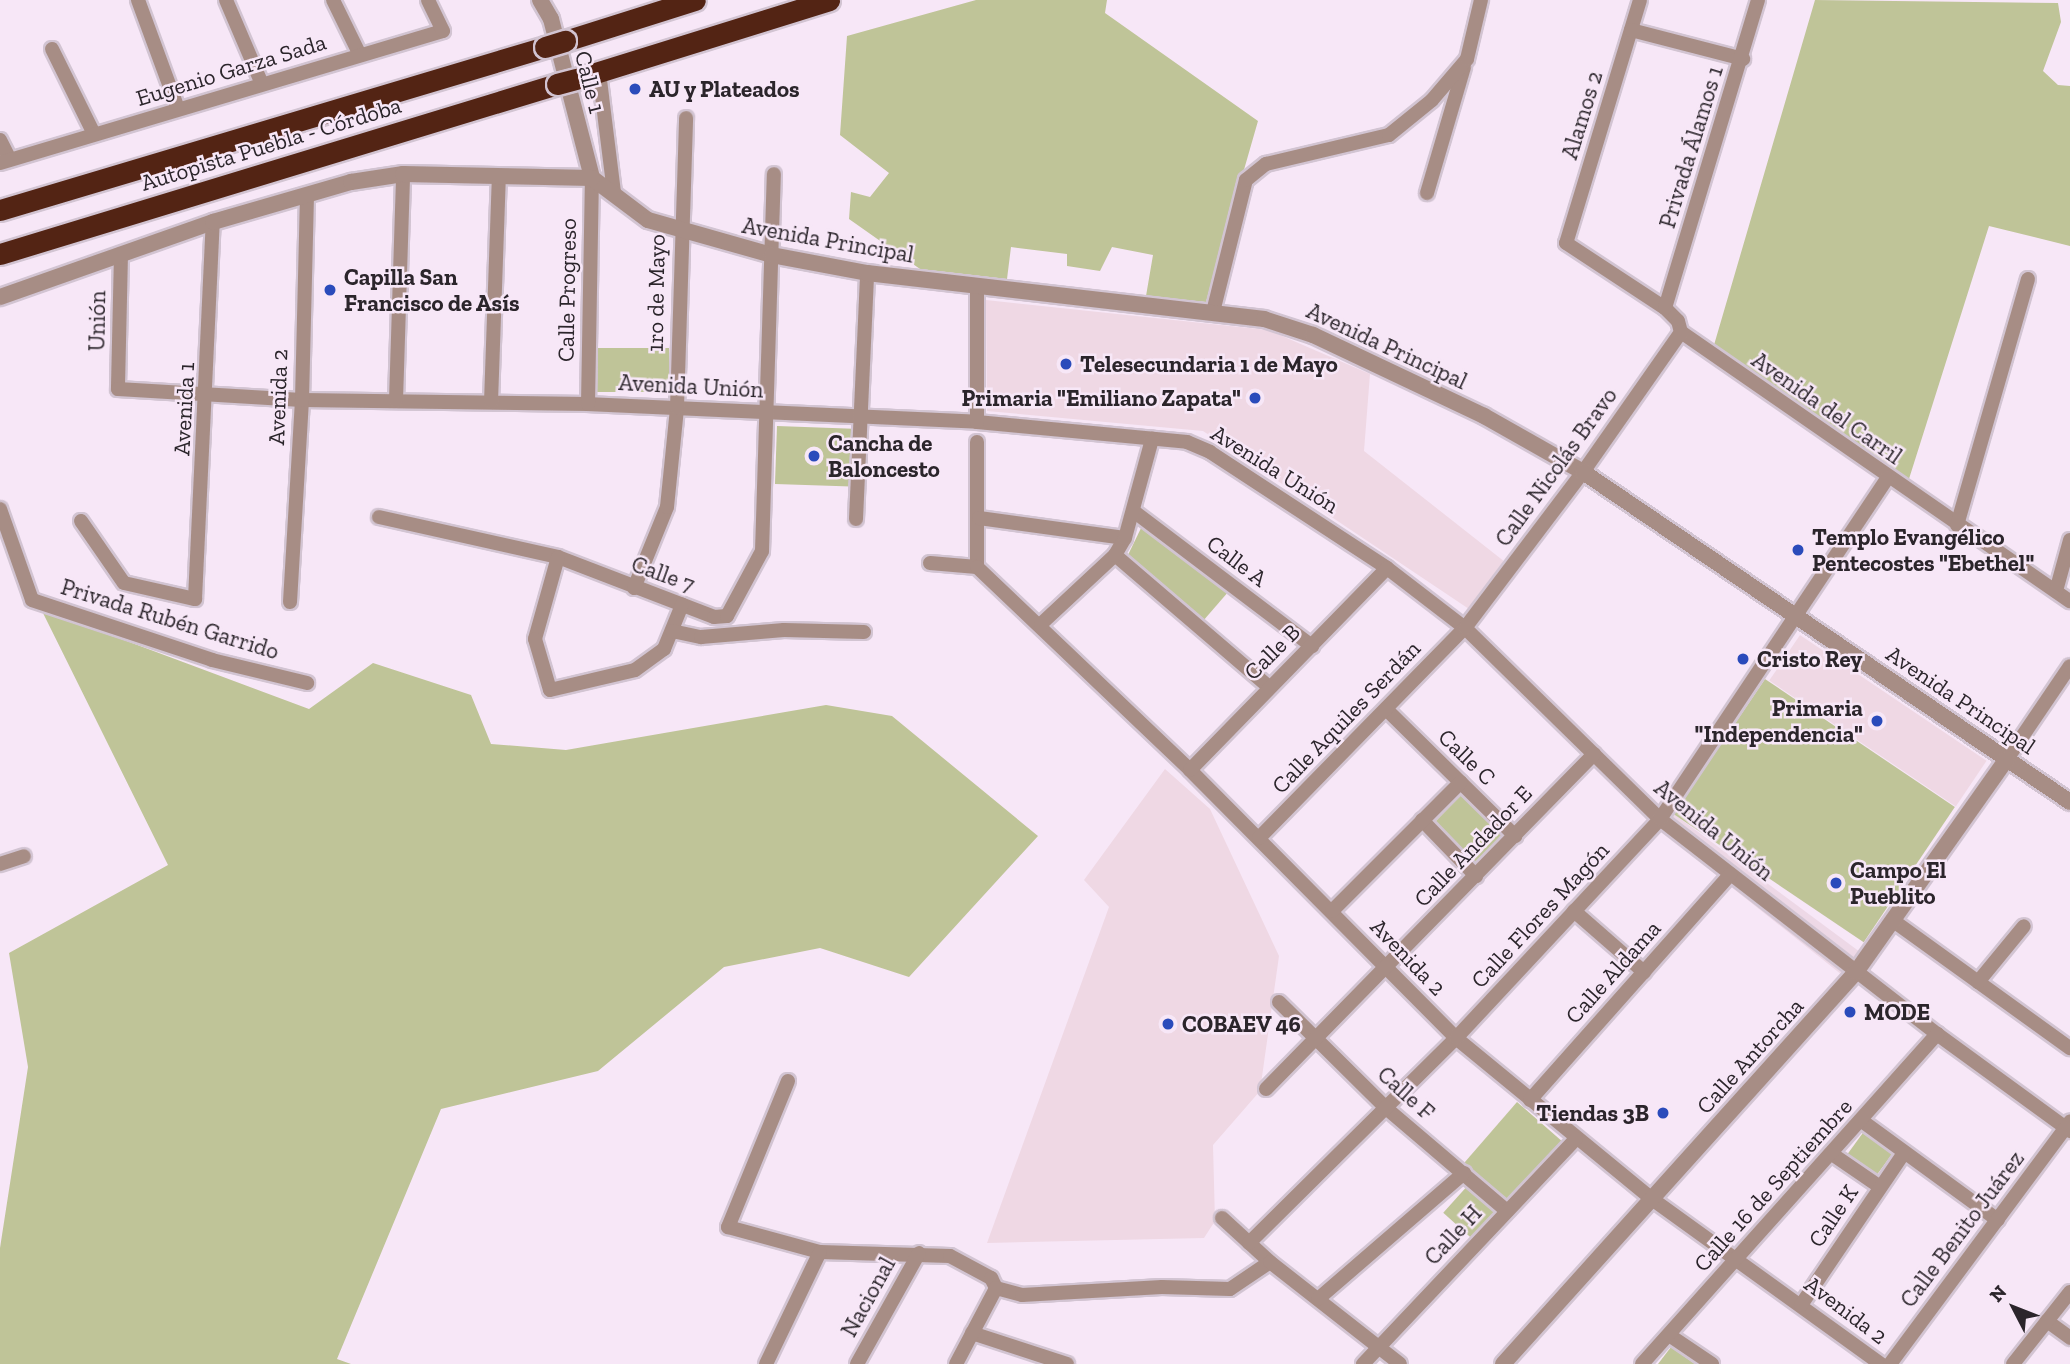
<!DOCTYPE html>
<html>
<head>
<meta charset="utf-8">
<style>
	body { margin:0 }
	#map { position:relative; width:2070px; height:1364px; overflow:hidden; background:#f7e7f7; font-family:"Zilla Slab",serif }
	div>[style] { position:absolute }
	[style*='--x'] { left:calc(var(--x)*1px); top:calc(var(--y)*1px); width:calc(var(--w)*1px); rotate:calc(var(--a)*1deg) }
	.commercial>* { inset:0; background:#edd8e6 }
	.education>* { inset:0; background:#efd8e4; transform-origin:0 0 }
	.green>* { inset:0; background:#bfc498; transform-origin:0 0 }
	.roads { filter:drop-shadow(2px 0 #d2c4d2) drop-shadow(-2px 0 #d2c4d2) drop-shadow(0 2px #d2c4d2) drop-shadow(0 -2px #d2c4d2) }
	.minor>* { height:14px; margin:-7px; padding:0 7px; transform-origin:7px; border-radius:7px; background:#a78d85 }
	.tertiary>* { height:16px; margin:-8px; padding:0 8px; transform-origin:8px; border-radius:8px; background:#a78d85 }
	.motorway>* { height:21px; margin:-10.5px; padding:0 10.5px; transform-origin:10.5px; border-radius:10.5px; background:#532414 }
	.bridges { filter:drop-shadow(2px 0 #d2c4d2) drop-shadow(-2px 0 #d2c4d2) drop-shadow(0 2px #d2c4d2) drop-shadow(0 -2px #d2c4d2) }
	.motorway-bridge>* { height:21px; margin:-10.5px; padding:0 10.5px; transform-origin:10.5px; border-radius:10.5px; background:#532414 }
	.dots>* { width:19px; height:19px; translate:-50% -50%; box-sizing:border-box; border:4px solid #f7e7f7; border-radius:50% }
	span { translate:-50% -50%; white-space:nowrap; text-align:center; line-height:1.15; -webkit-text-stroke:5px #f7e7f7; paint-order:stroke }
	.street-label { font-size:23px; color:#2b252b }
	.poi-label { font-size:23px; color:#2b252b; font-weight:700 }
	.left { translate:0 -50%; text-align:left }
	.right { translate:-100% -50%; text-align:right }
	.north { position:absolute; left:1979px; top:1273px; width:70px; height:70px; -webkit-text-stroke:5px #f7e7f7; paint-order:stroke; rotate:312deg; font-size:19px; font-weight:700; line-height:28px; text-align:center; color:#2b252b }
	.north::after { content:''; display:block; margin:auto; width:24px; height:32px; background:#2b252b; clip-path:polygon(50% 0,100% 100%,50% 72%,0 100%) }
</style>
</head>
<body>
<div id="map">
	<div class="commercial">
		<div style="clip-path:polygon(1674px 814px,1860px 952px,1842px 975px,1661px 831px)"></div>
	</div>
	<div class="education">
		<div style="clip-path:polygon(986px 300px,1268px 330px,1370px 374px,1364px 451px,1505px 562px,1469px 609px,1203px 431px,987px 411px)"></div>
		<div style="left:1800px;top:635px;width:225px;height:55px;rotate:34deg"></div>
		<div style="clip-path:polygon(1165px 769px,1210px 809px,1279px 956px,1260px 1091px,1213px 1145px,1215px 1221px,1204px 1238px,987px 1243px,1109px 907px,1084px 880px)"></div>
	</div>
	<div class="green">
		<div style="clip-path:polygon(976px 0,1107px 0,1105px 13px,1258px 121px,1206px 302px,1146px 296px,1153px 255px,1112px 247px,1100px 271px,1067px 266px,1067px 254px,1011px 247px,1007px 279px,920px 269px,849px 219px,851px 192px,870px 197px,889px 173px,840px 135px,847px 36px)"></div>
		<div style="clip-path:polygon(1815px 0,2058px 3px,2061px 22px,2043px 71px,2058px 85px,2070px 86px,2070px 246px,1989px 226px,1908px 482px,1714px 345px)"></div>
		<div style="left:597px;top:348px;width:72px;height:44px"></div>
		<div style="left:777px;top:426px;width:76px;height:58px;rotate:2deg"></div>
		<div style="clip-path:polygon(1143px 524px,1229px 591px,1203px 621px,1127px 557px)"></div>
		<div style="clip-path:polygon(41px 609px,309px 709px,373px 663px,471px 695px,491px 744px,566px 750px,826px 705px,892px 716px,1038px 836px,909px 977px,820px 948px,724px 967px,598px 1071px,441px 1109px,337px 1359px,351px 1364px,0 1364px,0 1248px,28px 1067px,9px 953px,168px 865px)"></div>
		<div style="left:1765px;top:679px;width:229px;height:163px;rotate:34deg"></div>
		<div style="left:1463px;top:793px;width:62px;height:45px;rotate:44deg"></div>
		<div style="left:1517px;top:1102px;width:65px;height:82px;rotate:41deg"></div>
		<div style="left:1865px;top:1130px;width:36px;height:35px;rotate:36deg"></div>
		<div style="left:1470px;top:1183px;width:43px;height:40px;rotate:42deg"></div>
		<div style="clip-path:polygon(1671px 1347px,1695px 1364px,1658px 1364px)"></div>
	</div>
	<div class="roads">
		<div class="minor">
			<div style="--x:138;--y:0;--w:116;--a:69.8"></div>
			<div style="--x:226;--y:0;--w:91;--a:66.8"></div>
			<div style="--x:333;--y:0;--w:61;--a:63.9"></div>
			<div style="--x:1640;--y:0;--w:254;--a:106.9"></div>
			<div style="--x:1566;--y:243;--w:118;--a:33.3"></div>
			<div style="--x:1665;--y:308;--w:18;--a:45"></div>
			<div style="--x:1678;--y:321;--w:11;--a:75"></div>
			<div style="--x:1681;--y:332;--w:473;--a:34.7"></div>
			<div style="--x:1631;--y:30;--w:116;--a:14.5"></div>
			<div style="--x:52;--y:49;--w:95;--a:63.7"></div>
			<div style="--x:599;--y:72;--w:121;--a:82.9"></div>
			<div style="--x:0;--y:140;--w:22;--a:63"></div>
			<div style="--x:0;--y:163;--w:462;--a:-16.6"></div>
			<div style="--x:443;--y:31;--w:34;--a:-116"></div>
			<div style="--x:1427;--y:193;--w:131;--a:-73.6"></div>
			<div style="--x:121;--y:254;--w:135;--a:91.3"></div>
			<div style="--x:118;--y:389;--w:184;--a:3.4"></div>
			<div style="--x:302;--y:400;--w:286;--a:0.8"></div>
			<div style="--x:588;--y:404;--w:389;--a:2.6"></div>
			<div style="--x:977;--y:422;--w:211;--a:5.4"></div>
			<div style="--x:1187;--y:442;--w:25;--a:23"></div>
			<div style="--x:1210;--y:452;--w:212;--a:33.2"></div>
			<div style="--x:1387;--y:568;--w:98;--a:37.6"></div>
			<div style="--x:1465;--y:628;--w:273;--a:44.4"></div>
			<div style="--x:1660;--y:819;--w:351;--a:37.8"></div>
			<div style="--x:1937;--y:1034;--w:165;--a:36.1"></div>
			<div style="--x:1665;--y:308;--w:322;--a:-73.2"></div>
			<div style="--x:1213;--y:312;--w:136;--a:-76"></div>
			<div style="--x:1246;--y:180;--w:26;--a:-39"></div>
			<div style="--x:1266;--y:164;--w:126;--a:-13.3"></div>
			<div style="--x:1389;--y:135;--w:55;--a:-39.1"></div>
			<div style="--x:1432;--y:100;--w:54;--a:-49.5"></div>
			<div style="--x:1467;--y:59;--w:61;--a:-76.7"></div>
			<div style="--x:396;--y:401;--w:227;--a:-88.2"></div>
			<div style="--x:491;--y:402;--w:226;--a:-88"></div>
			<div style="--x:588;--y:404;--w:226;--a:-89"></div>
			<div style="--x:977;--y:422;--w:135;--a:-90"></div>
			<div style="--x:977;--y:442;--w:125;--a:90"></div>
			<div style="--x:0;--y:509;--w:96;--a:70.6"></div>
			<div style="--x:32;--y:600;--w:190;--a:18.4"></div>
			<div style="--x:212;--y:660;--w:98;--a:13.6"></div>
			<div style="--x:1136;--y:513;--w:221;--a:37.1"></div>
			<div style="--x:379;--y:517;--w:183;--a:12.6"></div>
			<div style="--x:558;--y:557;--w:167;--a:21"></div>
			<div style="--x:714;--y:617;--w:13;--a:-4"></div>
			<div style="--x:727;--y:616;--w:74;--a:-61.7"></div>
			<div style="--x:762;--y:551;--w:377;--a:-88.2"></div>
			<div style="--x:979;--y:518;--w:147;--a:7.8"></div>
			<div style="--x:856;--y:519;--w:246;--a:-87.4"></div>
			<div style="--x:81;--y:521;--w:75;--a:55.3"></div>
			<div style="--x:124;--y:583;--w:73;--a:12.7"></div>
			<div style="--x:195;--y:599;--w:377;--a:-87.3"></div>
			<div style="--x:1957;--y:525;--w:256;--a:-73.9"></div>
			<div style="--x:1115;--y:555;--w:203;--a:40.6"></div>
			<div style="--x:558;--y:557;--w:85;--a:105.7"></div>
			<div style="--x:535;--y:639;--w:53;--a:73.6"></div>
			<div style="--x:550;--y:690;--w:87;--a:-13.2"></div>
			<div style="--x:635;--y:670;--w:36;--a:-36"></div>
			<div style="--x:664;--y:649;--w:48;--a:-67.8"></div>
			<div style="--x:930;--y:563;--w:47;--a:4.9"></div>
			<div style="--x:977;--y:567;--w:294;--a:43.6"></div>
			<div style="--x:1190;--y:770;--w:378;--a:45.2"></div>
			<div style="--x:1456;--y:1038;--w:254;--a:39.4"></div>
			<div style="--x:1652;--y:1199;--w:282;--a:35.8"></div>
			<div style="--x:634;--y:588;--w:87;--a:-67.8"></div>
			<div style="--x:667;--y:507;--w:100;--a:-84.2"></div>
			<div style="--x:677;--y:408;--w:290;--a:-88.2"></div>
			<div style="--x:2056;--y:591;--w:53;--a:-74.6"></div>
			<div style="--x:290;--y:602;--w:202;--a:-86.6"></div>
			<div style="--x:302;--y:400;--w:205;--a:-88.6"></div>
			<div style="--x:1041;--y:624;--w:101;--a:-43"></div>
			<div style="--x:1115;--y:555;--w:20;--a:-60"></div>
			<div style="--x:1125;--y:538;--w:103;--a:-74.7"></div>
			<div style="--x:672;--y:631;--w:30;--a:12"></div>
			<div style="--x:701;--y:637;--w:83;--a:-4.8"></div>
			<div style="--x:784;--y:630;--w:80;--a:1.4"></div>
			<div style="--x:1387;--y:710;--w:180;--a:44.5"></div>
			<div style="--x:2007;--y:759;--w:112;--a:-55.9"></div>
			<div style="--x:1190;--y:770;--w:282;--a:-45.7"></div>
			<div style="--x:1422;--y:820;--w:78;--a:46"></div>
			<div style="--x:1259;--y:838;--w:294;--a:-45.6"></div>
			<div style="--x:1465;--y:628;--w:196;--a:-52.9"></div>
			<div style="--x:1583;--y:472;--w:171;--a:-55"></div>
			<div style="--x:0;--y:864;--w:25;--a:-18"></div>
			<div style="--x:1332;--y:911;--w:182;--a:-45"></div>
			<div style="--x:1574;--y:911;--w:93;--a:41.1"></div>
			<div style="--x:1895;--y:922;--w:216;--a:35.8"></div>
			<div style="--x:1978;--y:982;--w:72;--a:-50.6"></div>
			<div style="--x:1279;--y:1002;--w:151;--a:44.7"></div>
			<div style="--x:1386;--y:1108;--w:159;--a:40.4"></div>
			<div style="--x:788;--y:1081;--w:158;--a:112.3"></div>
			<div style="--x:728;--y:1227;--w:95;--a:15.2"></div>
			<div style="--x:820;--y:1252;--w:130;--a:1.8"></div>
			<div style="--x:950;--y:1256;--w:47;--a:28.2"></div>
			<div style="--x:991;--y:1278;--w:11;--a:63"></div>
			<div style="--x:996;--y:1288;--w:27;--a:15"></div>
			<div style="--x:1022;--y:1295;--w:140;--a:-3.3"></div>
			<div style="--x:1162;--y:1287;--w:68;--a:1.7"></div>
			<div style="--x:1230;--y:1289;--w:48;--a:-34"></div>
			<div style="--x:1266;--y:1089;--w:469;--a:-45.6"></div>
			<div style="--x:1530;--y:1100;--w:302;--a:-48.4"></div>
			<div style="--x:1862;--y:1121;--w:168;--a:36.1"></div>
			<div style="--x:1832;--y:1154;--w:58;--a:34.5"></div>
			<div style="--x:1222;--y:1218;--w:65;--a:42.5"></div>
			<div style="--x:1270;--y:1262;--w:165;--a:38.1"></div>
			<div style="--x:1249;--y:1243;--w:291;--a:-44.7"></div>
			<div style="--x:1456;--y:1038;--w:299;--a:-47"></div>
			<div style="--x:1660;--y:819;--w:410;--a:-56.3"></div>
			<div style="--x:1318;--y:1299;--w:193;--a:-40.8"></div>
			<div style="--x:1801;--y:1305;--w:184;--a:-55.9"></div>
			<div style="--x:2047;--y:1321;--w:29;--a:36"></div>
			<div style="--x:972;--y:1333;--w:100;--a:18.1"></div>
			<div style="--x:1669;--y:1335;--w:52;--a:34"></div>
			<div style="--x:766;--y:1364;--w:124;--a:-64.3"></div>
			<div style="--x:857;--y:1364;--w:127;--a:-60.8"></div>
			<div style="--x:956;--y:1364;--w:86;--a:-62.2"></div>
			<div style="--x:1363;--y:1364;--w:310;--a:-46.6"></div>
			<div style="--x:1642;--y:1364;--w:443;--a:-48.2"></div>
			<div style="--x:1890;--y:1364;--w:302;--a:-53.4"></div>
			<div style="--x:2013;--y:1364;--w:92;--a:-51.6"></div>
		</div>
		<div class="tertiary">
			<div style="--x:540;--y:0;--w:22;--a:60"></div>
			<div style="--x:551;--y:19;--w:164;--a:75.5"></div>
			<div style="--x:592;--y:178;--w:70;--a:36.9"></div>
			<div style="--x:648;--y:220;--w:129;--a:15.8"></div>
			<div style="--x:772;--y:255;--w:97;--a:10.7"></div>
			<div style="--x:867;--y:273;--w:400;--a:6.6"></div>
			<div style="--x:1264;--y:319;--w:52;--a:18.1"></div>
			<div style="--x:1313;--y:335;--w:189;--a:25.3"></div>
			<div style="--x:1484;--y:416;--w:114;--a:29.5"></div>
			<div style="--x:1583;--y:472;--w:588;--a:34.12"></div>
			<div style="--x:0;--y:297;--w:226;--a:-19.4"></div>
			<div style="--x:213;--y:222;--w:144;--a:-16.2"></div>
			<div style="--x:351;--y:182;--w:53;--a:-8.7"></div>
			<div style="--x:403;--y:174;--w:189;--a:1.2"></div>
			<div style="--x:1503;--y:1364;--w:528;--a:-48"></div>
			<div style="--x:1856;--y:972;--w:261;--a:-54.7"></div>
		</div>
		<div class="motorway">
			<div style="--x:565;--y:41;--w:136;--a:-17.5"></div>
			<div style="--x:576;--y:79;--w:265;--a:-17.3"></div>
			<div style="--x:0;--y:210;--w:569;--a:-16.65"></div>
			<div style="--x:0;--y:254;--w:582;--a:-16.97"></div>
		</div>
	</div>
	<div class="bridges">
		<div class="motorway-bridge">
			<div style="--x:545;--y:47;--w:21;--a:-17"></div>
			<div style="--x:557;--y:84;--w:20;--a:-15"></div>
		</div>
	</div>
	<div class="dots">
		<div style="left:635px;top:89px;background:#2a4bbb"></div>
		<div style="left:330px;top:290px;background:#2a4bbb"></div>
		<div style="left:1066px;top:364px;background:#2a4bbb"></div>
		<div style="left:1255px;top:398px;background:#2a4bbb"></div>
		<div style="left:814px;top:456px;background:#2a4bbb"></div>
		<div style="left:1798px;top:550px;background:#2a4bbb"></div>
		<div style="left:1743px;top:659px;background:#2a4bbb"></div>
		<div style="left:1877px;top:721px;background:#2a4bbb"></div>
		<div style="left:1836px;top:883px;background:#2a4bbb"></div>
		<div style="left:1850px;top:1012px;background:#2a4bbb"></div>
		<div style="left:1168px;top:1024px;background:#2a4bbb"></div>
		<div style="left:1663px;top:1113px;background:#2a4bbb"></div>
	</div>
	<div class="street-label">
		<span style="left:231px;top:70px;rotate:-17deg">Eugenio Garza Sada</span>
		<span style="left:590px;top:82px;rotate:76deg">Calle 1</span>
		<span style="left:1582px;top:115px;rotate:-73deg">Alamos 2</span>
		<span style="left:271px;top:144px;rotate:-17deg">Autopista Puebla - Córdoba</span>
		<span style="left:1691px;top:147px;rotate:-73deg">Privada Álamos 1</span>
		<span style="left:828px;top:240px;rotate:10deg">Avenida Principal</span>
		<span style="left:567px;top:290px;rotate:-89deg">Calle Progreso</span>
		<span style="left:656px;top:293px;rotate:-89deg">1ro de Mayo</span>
		<span style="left:97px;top:321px;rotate:-89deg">Unión</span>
		<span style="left:1387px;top:346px;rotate:25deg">Avenida Principal</span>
		<span style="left:691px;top:386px;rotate:3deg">Avenida Unión</span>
		<span style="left:278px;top:397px;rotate:-88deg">Avenida 2</span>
		<span style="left:1827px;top:408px;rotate:35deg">Avenida del Carril</span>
		<span style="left:184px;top:409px;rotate:-87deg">Avenida 1</span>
		<span style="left:1556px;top:467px;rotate:-54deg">Calle Nicolás Bravo</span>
		<span style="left:1275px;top:469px;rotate:32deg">Avenida Unión</span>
		<span style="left:1237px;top:561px;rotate:37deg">Calle A</span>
		<span style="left:663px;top:574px;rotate:20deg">Calle 7</span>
		<span style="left:170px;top:619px;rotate:17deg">Privada Rubén Garrido</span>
		<span style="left:1272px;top:652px;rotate:-45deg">Calle B</span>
		<span style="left:1961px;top:700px;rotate:34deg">Avenida Principal</span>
		<span style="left:1346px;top:717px;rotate:-46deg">Calle Aquiles Serdán</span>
		<span style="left:1467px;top:757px;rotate:44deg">Calle C</span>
		<span style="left:1714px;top:830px;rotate:39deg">Avenida Unión</span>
		<span style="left:1473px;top:846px;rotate:-46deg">Calle Andador E</span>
		<span style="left:1540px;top:915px;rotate:-47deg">Calle Flores Magón</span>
		<span style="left:1408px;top:957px;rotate:46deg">Avenida 2</span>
		<span style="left:1613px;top:972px;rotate:-48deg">Calle Aldama</span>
		<span style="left:1750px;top:1056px;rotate:-48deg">Calle Antorcha</span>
		<span style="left:1406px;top:1093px;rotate:42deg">Calle F</span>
		<span style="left:1773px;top:1185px;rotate:-48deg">Calle 16 de Septiembre</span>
		<span style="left:1833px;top:1216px;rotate:-56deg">Calle K</span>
		<span style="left:1962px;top:1229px;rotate:-53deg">Calle Benito Juárez</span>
		<span style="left:1453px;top:1235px;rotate:-47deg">Calle H</span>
		<span style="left:868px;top:1297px;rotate:-61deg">Nacional</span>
		<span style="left:1846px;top:1310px;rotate:37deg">Avenida 2</span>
	</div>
	<div class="poi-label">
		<span class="left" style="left:649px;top:89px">AU y Plateados</span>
		<span class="left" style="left:344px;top:290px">Capilla San<br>Francisco de Asís</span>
		<span class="left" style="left:1080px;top:364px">Telesecundaria 1 de Mayo</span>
		<span class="right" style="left:1241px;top:398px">Primaria "Emiliano Zapata"</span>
		<span class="left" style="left:828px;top:456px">Cancha de<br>Baloncesto</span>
		<span class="left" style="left:1812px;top:550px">Templo Evangélico<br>Pentecostes "Ebethel"</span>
		<span class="left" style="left:1757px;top:659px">Cristo Rey</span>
		<span class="right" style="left:1863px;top:721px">Primaria<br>"Independencia"</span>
		<span class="left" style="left:1850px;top:883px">Campo El<br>Pueblito</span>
		<span class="left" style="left:1864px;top:1012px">MODE</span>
		<span class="left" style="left:1182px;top:1024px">COBAEV 46</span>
		<span class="right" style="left:1649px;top:1113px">Tiendas 3B</span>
	</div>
	<div class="north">N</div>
</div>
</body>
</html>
